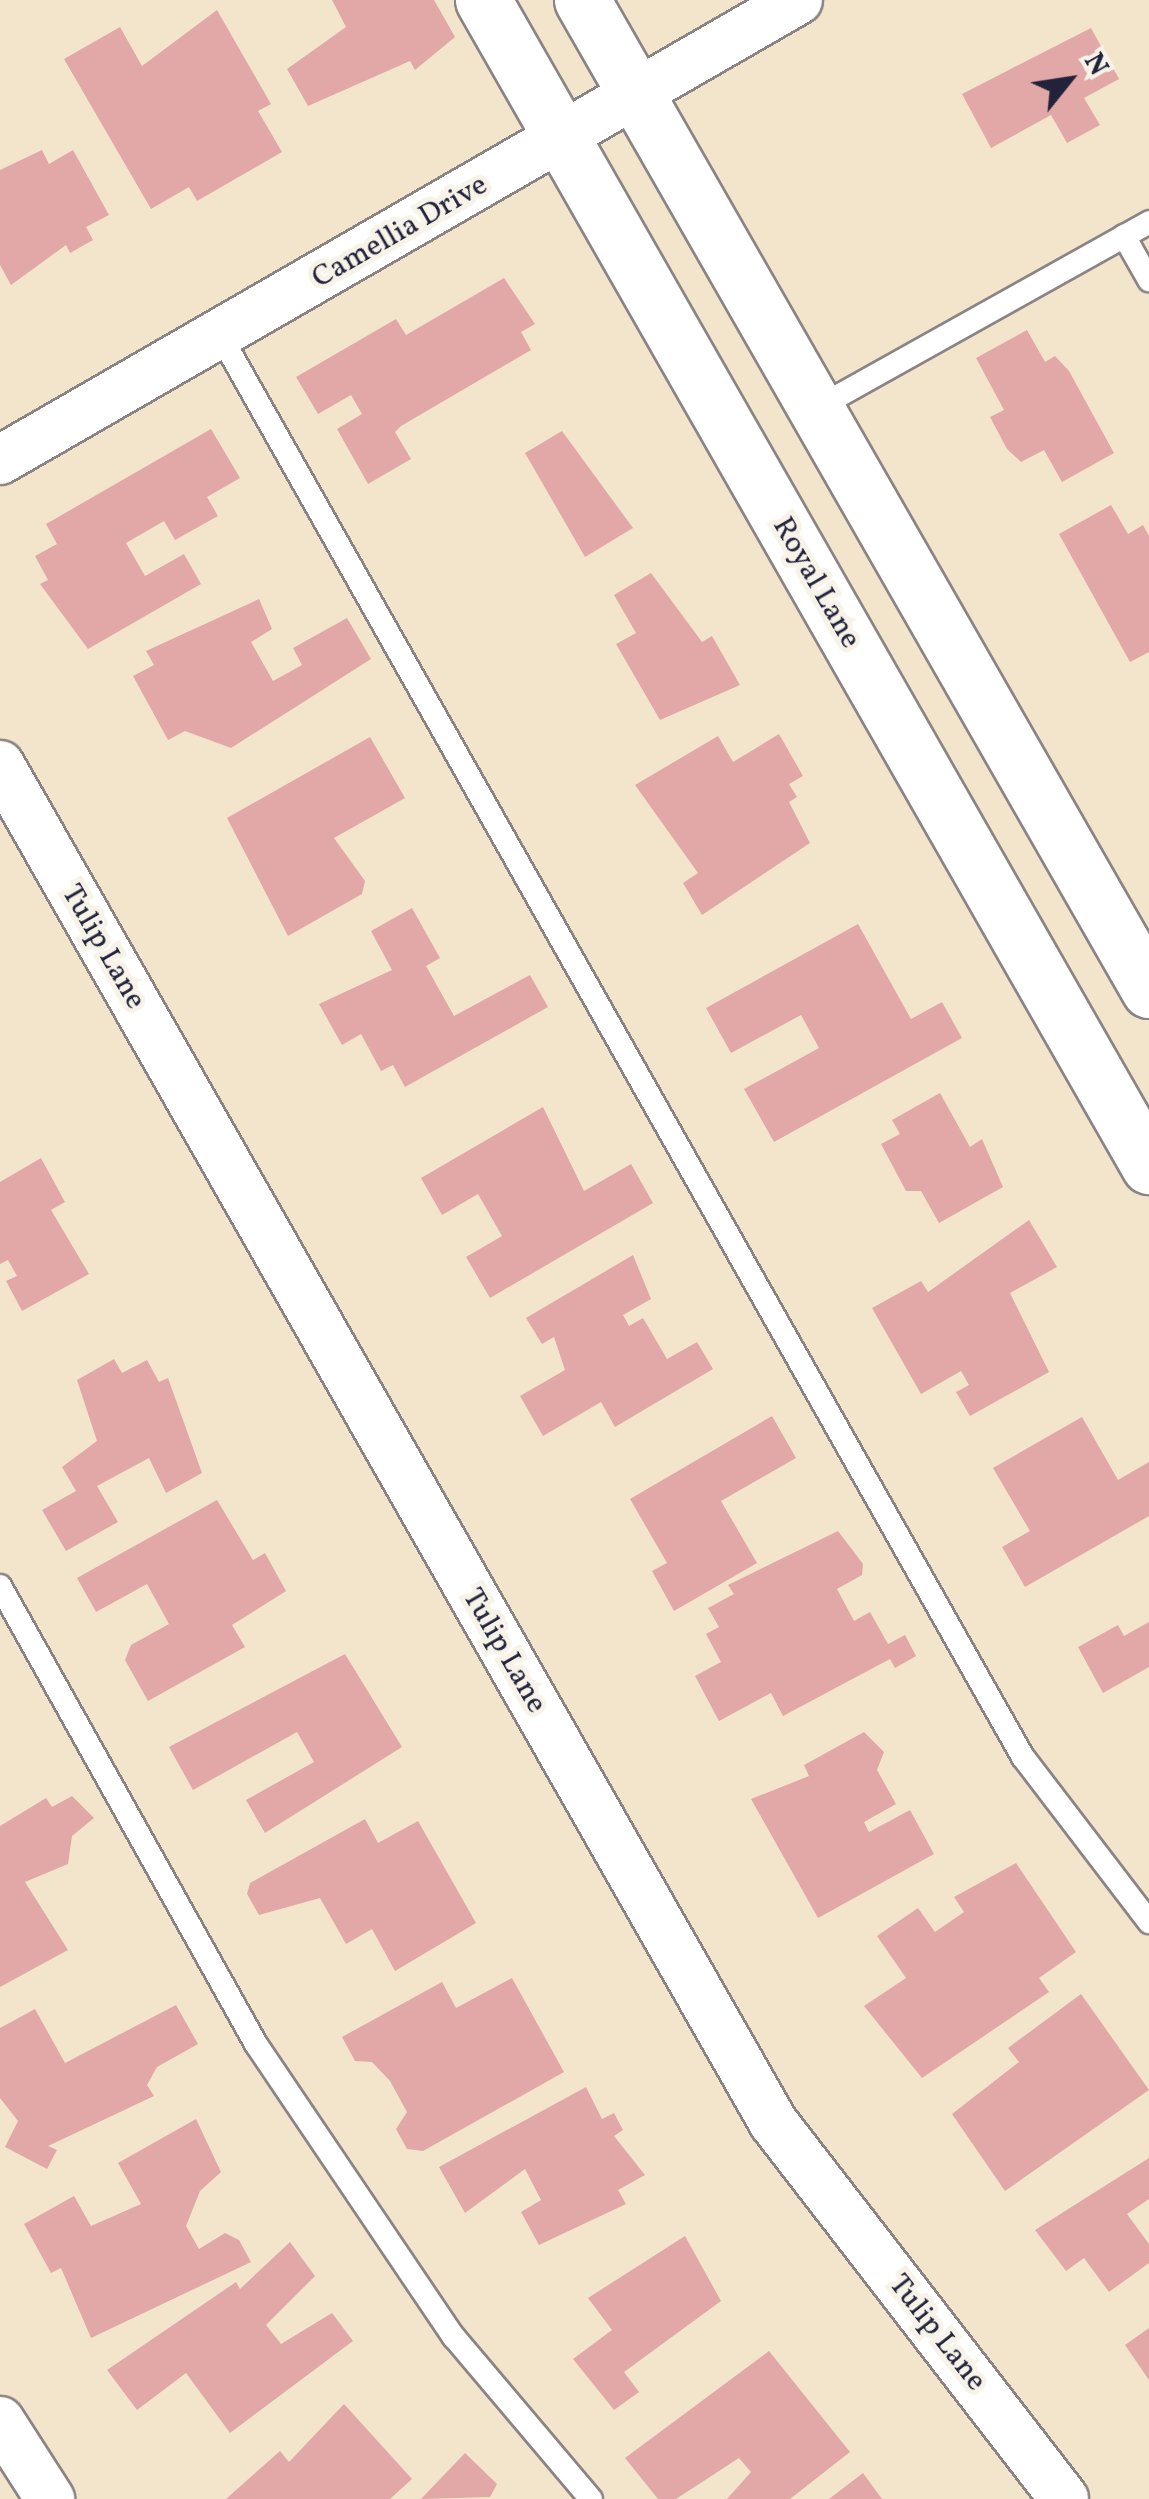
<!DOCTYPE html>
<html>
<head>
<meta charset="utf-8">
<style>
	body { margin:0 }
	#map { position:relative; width:1149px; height:2499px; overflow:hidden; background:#f3e5cc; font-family:Vollkorn,serif }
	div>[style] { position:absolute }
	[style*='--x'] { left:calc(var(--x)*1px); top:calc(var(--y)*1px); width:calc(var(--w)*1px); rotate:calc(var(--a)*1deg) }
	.building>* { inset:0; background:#e1a8a7 }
	.roads { filter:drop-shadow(2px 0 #8a8484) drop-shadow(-2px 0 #8a8484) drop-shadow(0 2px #8a8484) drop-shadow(0 -2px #8a8484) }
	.lane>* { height:22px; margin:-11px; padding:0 11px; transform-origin:11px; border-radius:11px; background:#fff }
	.street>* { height:48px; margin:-24px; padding:0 24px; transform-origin:24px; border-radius:24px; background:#fff }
	.secondary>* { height:55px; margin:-27.5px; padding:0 27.5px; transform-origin:27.5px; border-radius:27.5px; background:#fff }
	span { translate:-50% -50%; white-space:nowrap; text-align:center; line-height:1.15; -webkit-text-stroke:10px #f7f3e8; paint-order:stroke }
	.street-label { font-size:30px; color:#22223b }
	.north { position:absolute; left:1019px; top:30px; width:100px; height:100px; -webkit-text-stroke:8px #f7f3e8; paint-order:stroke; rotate:60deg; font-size:28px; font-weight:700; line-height:40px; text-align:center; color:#22223b }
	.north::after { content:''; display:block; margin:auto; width:35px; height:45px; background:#22223b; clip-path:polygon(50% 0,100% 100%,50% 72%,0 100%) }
</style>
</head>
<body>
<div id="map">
	<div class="building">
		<div style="clip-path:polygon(332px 0,434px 0,455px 37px,415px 70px,410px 61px,308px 106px,287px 69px,346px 27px)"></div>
		<div style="clip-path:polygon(217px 10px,271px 104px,258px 111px,282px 152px,197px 201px,189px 187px,151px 209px,64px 59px,120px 27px,142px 66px)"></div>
		<div style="clip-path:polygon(1091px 28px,1119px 79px,1084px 98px,1100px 125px,1067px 143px,1051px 115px,991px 148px,962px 94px)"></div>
		<div style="clip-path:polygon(42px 150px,49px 164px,73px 150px,109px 215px,86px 227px,93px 240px,70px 253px,66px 245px,11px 285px,0 265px,0 170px)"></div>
		<div style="clip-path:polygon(504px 278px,535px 324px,521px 332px,531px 350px,401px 426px,395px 432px,411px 459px,368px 484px,337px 429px,362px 414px,351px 395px,318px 414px,296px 377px,396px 319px,406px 335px)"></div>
		<div style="clip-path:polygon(1027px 330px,1045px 362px,1055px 356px,1069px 371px,1114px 453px,1062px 482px,1044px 450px,1021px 462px,1007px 449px,990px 417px,1004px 410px,976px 358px)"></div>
		<div style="clip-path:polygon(211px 429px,240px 478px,207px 497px,218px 516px,175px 540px,164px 521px,126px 543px,145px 576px,184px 554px,201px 584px,88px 649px,40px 584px,48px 580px,35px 556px,57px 544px,46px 524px)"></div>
		<div style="clip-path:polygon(562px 431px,633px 528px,585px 557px,525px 453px)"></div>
		<div style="clip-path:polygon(1111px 505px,1128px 534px,1143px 525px,1149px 536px,1149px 652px,1130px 662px,1059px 534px)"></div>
		<div style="clip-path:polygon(651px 573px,702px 642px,712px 636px,740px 685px,660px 720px,616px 644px,636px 633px,614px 595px)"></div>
		<div style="clip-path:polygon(259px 599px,272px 629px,251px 642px,273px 681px,302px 665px,293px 648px,347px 618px,371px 659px,231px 748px,185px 731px,168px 740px,133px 676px,154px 665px,146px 651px)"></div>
		<div style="clip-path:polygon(779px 734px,803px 776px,789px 784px,797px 797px,789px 802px,810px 843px,702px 915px,683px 883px,698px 873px,635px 785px,718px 736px,733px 762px)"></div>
		<div style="clip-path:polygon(370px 737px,405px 798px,334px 838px,365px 881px,362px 894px,288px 936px,227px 818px)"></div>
		<div style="clip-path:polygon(412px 908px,440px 958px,426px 966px,454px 1016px,530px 975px,548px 1007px,405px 1087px,393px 1065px,381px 1071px,361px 1034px,342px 1045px,319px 1004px,392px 970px,371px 931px)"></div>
		<div style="clip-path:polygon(858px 924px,911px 1019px,942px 1002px,962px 1038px,774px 1142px,744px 1089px,819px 1048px,801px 1015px,731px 1053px,706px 1008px)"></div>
		<div style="clip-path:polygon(940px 1093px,970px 1147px,982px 1139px,1003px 1187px,939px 1223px,921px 1191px,906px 1191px,881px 1144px,900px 1134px,892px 1120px)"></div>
		<div style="clip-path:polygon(543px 1107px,584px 1191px,631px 1164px,653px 1203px,490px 1298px,466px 1257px,502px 1236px,478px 1194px,442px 1215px,421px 1178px)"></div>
		<div style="clip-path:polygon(41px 1158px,65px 1202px,51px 1210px,89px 1274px,22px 1311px,6px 1281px,17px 1276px,8px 1260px,0 1264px,0 1182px)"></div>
		<div style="clip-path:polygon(1029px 1220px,1057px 1267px,1010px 1293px,1049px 1372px,970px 1416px,956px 1392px,969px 1385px,961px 1371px,921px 1394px,872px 1308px,921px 1281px,928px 1292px)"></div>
		<div style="clip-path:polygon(633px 1255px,651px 1299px,623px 1315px,629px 1326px,643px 1318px,667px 1359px,697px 1342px,713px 1369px,615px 1427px,601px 1402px,543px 1436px,520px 1396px,565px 1370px,554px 1337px,542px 1344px,526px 1318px)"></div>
		<div style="clip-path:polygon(114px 1359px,122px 1373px,147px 1360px,159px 1382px,168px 1378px,202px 1473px,166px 1493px,149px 1458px,97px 1486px,118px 1522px,66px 1551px,42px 1510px,76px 1491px,62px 1467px,97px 1441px,77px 1380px)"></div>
		<div style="clip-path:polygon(772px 1416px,796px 1458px,721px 1501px,757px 1563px,674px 1611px,652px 1571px,667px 1563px,630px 1499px)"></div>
		<div style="clip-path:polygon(1082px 1417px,1118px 1480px,1149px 1462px,1149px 1516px,1025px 1587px,1002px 1547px,1030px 1531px,993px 1468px)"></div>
		<div style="clip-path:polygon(217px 1500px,253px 1560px,265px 1553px,286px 1591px,232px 1625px,245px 1647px,148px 1701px,125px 1660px,131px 1645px,169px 1624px,147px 1584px,96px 1612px,77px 1578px)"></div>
		<div style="clip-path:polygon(838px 1531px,863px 1564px,862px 1575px,837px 1589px,854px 1621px,870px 1612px,888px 1644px,905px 1635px,916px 1656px,895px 1668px,890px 1659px,783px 1716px,771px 1693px,719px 1721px,695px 1676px,721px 1662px,706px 1634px,719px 1627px,708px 1608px,734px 1594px,728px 1585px)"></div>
		<div style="clip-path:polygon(1149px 1622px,1149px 1667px,1103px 1693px,1078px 1647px,1118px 1625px,1124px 1636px)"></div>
		<div style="clip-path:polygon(345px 1654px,402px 1747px,265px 1833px,246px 1800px,314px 1762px,297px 1732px,193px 1790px,169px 1747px)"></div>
		<div style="clip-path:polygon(864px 1732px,884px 1752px,877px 1770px,896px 1804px,864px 1822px,869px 1832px,910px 1810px,934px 1854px,818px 1918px,751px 1799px,809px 1776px,804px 1765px)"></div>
		<div style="clip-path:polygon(72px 1796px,94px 1818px,72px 1836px,68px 1864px,25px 1882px,68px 1950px,0 1987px,0 1826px,46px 1798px,52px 1807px)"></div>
		<div style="clip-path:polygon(365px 1819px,378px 1843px,418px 1821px,476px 1923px,395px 1971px,372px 1929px,346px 1944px,320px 1898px,259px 1915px,247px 1894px,250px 1883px)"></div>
		<div style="clip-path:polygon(1016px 1863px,1076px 1952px,1039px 1978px,1049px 1992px,922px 2078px,864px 2006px,906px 1978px,877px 1936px,918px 1908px,935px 1932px,964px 1912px,954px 1897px)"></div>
		<div style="clip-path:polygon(512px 1978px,564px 2072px,423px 2151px,407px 2149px,396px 2129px,407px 2112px,390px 2081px,372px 2062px,355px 2061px,342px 2037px,442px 1982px,456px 2008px)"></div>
		<div style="clip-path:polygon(1081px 1994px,1149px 2090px,1005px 2191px,952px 2114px,1019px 2062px,1008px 2048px)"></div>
		<div style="clip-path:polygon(176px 2005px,198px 2044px,157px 2067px,147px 2085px,154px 2096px,48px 2146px,57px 2150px,47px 2169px,5px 2147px,18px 2121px,0 2098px,0 2028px,35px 2009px,65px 2063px)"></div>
		<div style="clip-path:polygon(586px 2087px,602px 2119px,614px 2113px,623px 2130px,614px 2136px,645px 2175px,618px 2190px,626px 2204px,539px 2245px,521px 2212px,541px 2200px,525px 2169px,465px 2213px,439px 2167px)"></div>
		<div style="clip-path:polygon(196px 2119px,221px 2172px,200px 2191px,186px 2226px,199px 2249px,225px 2233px,239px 2240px,251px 2262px,91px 2338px,61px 2268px,51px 2273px,24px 2224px,74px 2196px,91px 2226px,141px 2204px,118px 2163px)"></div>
		<div style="clip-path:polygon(1149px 2158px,1149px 2199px,1127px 2214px,1149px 2244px,1149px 2263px,1109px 2292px,1084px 2258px,1066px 2271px,1035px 2230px)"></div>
		<div style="clip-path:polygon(685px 2236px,721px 2301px,624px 2372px,639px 2392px,614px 2410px,573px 2359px,612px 2330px,588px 2298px)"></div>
		<div style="clip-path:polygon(290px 2242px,315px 2276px,266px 2325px,281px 2344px,332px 2313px,353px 2341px,230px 2433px,186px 2373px,137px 2410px,107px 2370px,236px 2282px,240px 2289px)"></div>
		<div style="clip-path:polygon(1149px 2328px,1149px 2380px,1125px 2345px)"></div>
		<div style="clip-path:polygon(769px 2351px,850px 2452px,790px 2499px,727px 2499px,751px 2472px,739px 2458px,676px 2499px,658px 2499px,625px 2458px)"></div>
		<div style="clip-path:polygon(344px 2404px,412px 2479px,390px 2499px,226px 2499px,280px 2451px,289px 2462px)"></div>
		<div style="clip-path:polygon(465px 2453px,497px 2484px,490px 2497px,421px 2499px)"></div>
		<div style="clip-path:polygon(863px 2473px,882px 2499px,829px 2499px)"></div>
	</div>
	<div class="roads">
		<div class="lane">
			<div style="--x:1124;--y:236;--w:51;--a:60.4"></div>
			<div style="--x:220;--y:335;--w:1633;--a:60.55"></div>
			<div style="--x:1023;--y:1757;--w:208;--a:52.6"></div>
			<div style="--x:815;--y:409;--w:383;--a:-29.2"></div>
			<div style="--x:0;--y:1586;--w:525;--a:60.8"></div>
			<div style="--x:256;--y:2044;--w:354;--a:56"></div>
			<div style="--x:454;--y:2337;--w:212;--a:49.8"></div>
		</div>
		<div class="street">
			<div style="--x:0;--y:460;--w:921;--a:-29.96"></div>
			<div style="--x:0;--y:765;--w:1562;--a:60.33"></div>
			<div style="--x:773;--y:2122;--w:476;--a:52.3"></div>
			<div style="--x:0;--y:2421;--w:93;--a:57.3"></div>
		</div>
		<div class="secondary">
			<div style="--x:483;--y:0;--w:1343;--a:60.27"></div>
			<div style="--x:582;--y:0;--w:1141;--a:60.2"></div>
		</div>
	</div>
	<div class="street-label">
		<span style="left:400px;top:232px;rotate:-30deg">Camellia Drive</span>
		<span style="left:816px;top:583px;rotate:60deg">Royal Lane</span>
		<span style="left:103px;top:947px;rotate:60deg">Tulip Lane</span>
		<span style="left:504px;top:1651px;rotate:60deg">Tulip Lane</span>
		<span style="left:937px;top:2333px;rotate:52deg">Tulip Lane</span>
	</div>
	<div class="north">N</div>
</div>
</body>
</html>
